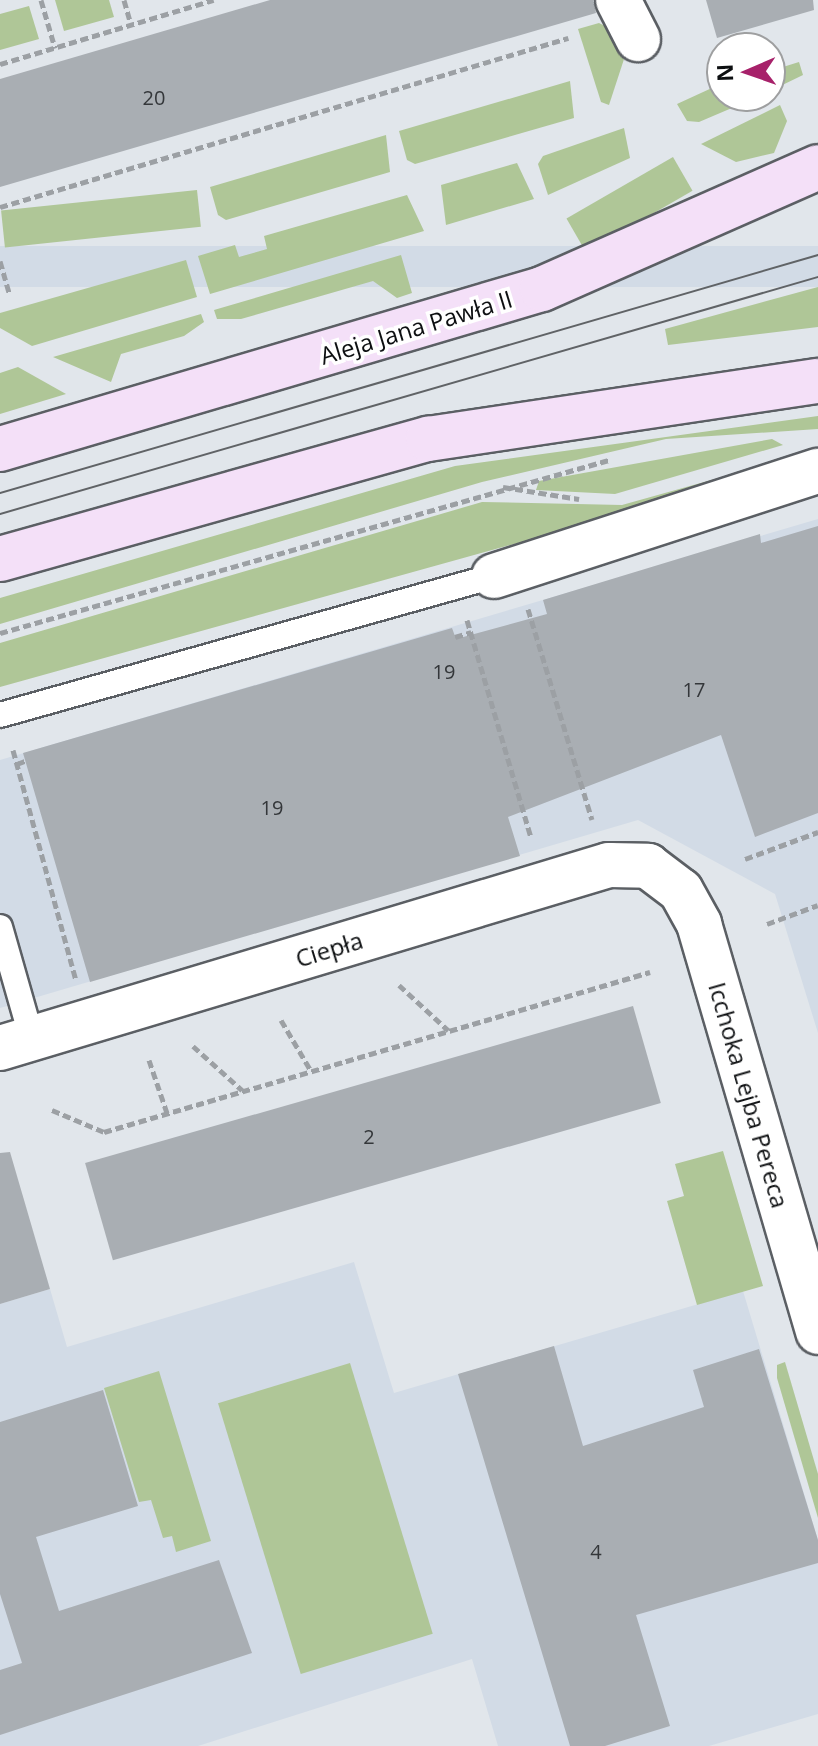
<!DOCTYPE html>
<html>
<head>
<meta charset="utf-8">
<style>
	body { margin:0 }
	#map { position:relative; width:818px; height:1746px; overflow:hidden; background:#e1e6eb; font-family:"Open Sans",sans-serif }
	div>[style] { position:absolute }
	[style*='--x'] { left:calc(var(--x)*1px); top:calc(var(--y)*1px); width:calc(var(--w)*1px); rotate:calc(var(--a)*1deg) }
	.built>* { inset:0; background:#d2dbe6; transform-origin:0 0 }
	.green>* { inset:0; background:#afc697; transform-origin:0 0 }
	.building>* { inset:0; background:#a9aeb3; transform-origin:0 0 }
	.path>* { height:5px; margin-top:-2.5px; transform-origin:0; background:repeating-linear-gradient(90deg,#9ca0a4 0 8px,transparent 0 12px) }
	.roads { filter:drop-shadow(2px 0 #5b5f64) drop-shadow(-2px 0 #5b5f64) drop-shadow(0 2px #5b5f64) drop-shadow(0 -2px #5b5f64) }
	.lane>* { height:24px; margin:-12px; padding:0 12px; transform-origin:12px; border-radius:12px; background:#fff }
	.street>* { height:44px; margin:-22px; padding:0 22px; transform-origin:22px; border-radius:22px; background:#fff }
	.secondary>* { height:44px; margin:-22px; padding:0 22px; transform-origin:22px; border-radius:22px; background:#f4e0f8 }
	.tram>* { height:2px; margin:-1px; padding:0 1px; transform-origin:1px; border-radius:1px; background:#606366 }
	span { translate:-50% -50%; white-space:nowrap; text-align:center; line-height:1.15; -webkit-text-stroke:7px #fff; paint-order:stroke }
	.number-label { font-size:20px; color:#34373a }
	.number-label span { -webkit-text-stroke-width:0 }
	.street-label { font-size:24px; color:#0d0f11 }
	.north { position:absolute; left:706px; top:32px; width:80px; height:80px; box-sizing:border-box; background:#fff; border:2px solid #9e9fa0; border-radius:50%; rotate:268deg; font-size:22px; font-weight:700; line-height:32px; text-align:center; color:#0d0f11 }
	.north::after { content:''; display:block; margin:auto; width:28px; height:36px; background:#a7216a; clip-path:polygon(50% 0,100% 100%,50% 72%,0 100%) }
</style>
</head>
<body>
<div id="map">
	<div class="built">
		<div style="left:818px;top:246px;width:41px;height:851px;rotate:90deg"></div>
		<div style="clip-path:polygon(818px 519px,818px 1033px,775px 894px,638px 820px,0 1008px,0 760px)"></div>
		<div style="clip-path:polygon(354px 1262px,394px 1393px,743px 1291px,818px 1540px,818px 1714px,709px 1746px,498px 1746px,472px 1659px,198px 1746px,0 1746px,0 1304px,50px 1289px,67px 1347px)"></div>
	</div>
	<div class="green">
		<div style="clip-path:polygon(55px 0,109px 0,114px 17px,64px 31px)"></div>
		<div style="clip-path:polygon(29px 6px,39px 39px,0 50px,0 14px)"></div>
		<div style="clip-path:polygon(599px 23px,623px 35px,626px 53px,609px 105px,601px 102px,578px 29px)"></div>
		<div style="clip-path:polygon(799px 62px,803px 75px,770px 91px,770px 71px)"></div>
		<div style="clip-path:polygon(570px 81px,574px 118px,415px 164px,407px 160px,399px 131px)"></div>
		<div style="clip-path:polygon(714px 87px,718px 100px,760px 96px,699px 122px,687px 121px,677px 104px)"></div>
		<div style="clip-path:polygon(780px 105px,787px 121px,774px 153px,736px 162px,701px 144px)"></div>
		<div style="clip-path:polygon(624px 128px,630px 158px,548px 195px,538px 164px,543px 156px)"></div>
		<div style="clip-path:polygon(386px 135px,390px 172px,226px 220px,218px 215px,210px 187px)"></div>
		<div style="left:673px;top:157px;width:39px;height:123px;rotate:60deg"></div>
		<div style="clip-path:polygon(517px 163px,534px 199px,446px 225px,441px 185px)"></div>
		<div style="left:197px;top:190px;width:37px;height:197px;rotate:84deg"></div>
		<div style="clip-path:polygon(407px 195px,424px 231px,210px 294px,198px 256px,235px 245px,239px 257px,267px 249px,264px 236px)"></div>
		<div style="clip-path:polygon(401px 255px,412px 293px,397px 298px,373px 281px,241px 319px,217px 319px,214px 310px)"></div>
		<div style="clip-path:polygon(186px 260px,197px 297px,32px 346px,0 328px,0 313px)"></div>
		<div style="clip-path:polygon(818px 287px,818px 327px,668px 345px,665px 329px)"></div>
		<div style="clip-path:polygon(201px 314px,204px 322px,184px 336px,121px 354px,111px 382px,53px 357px)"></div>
		<div style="clip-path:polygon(18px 367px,66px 394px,0 414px,0 373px)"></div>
		<div style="clip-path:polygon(818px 416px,818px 429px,666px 439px,482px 482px,0 624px,0 598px,455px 466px)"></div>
		<div style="clip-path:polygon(772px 439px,783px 445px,615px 494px,536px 490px,539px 481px)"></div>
		<div style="clip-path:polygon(815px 451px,557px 532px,0 687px,0 643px,482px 502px,622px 505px)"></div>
		<div style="clip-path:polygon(723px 1151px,763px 1286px,697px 1305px,667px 1201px,684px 1196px,675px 1164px)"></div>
		<div style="clip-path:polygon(785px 1362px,818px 1474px,818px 1518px,777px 1378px,777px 1365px)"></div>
		<div style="left:350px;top:1363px;width:283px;height:138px;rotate:73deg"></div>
		<div style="clip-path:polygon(159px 1371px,211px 1541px,176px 1552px,172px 1536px,163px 1538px,151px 1500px,139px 1502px,104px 1388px)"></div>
	</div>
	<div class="building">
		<div style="clip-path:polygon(270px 0,593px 0,596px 13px,0 187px,0 79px)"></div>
		<div style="clip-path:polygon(706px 0,813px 0,814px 10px,717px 38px)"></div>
		<div style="clip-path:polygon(818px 526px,818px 813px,755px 837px,721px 735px,508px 817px,520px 856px,90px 982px,23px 753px,452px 628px,456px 639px,547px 614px,543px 600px,760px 534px,761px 543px)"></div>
		<div style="left:633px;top:1006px;width:101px;height:570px;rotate:74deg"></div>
		<div style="clip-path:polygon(10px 1152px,50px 1289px,0 1304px,0 1153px)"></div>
		<div style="clip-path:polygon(554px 1346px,583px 1446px,704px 1407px,693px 1370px,759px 1349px,818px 1540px,818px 1563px,636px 1615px,670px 1726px,605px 1746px,570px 1746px,458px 1374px)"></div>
		<div style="clip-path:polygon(103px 1390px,138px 1506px,36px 1537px,59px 1611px,219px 1560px,252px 1653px,0 1735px,0 1670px,22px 1663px,0 1594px,0 1422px)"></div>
	</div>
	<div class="path">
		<div style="--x:41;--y:0;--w:50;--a:73.7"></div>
		<div style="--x:124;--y:0;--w:26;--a:74"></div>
		<div style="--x:0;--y:64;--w:223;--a:-16.7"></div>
		<div style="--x:0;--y:207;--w:593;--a:-16.57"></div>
		<div style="--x:0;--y:261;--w:35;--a:74"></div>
		<div style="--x:503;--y:487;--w:77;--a:9"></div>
		<div style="--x:528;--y:609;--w:220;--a:73.1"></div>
		<div style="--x:467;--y:620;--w:227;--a:73.6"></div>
		<div style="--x:0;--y:633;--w:633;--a:-15.86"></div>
		<div style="--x:455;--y:637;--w:17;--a:-17"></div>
		<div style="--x:13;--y:750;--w:238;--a:74.7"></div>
		<div style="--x:17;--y:764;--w:9;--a:-21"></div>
		<div style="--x:745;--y:859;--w:78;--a:-20.3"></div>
		<div style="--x:767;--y:924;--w:54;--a:-20.4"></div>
		<div style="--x:399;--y:985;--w:67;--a:42.6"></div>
		<div style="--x:281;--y:1020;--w:59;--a:59.5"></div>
		<div style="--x:193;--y:1046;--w:66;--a:41.9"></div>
		<div style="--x:149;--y:1060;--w:56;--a:71.2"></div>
		<div style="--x:52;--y:1110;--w:56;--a:22.9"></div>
		<div style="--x:104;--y:1132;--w:569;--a:-16.33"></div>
	</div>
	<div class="roads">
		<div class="lane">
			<div style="--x:0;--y:715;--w:513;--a:-15.72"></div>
			<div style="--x:0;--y:927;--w:116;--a:74.1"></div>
		</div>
		<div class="street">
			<div style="--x:618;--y:0;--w:44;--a:62.9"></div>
			<div style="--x:494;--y:576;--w:341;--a:-18"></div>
			<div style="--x:0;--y:1048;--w:636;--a:-16.73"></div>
			<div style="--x:609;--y:865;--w:39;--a:1"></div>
			<div style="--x:648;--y:866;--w:41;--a:37.1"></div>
			<div style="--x:681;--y:891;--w:38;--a:61"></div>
			<div style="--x:699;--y:924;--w:425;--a:73.7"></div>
		</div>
		<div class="secondary">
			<div style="--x:0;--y:449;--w:565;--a:-16.45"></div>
			<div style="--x:542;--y:289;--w:302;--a:-23.8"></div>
			<div style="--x:0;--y:559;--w:445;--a:-15.7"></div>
			<div style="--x:428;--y:439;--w:394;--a:-8.5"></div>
		</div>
	</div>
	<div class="tram">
		<div style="--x:0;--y:493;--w:852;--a:-16.22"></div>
		<div style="--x:0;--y:514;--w:852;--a:-16.16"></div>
	</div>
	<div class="number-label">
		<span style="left:154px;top:97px">20</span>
		<span style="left:444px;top:671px">19</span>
		<span style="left:694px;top:689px">17</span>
		<span style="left:272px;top:807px">19</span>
		<span style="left:369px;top:1136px">2</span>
		<span style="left:596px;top:1551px">4</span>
	</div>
	<div class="street-label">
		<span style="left:416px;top:327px;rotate:-17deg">Aleja Jana Pawła II</span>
		<span style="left:329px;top:949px;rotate:-17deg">Ciepła</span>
		<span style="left:749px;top:1095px;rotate:74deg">Icchoka Lejba Pereca</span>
	</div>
	<div class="north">N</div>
</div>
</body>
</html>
